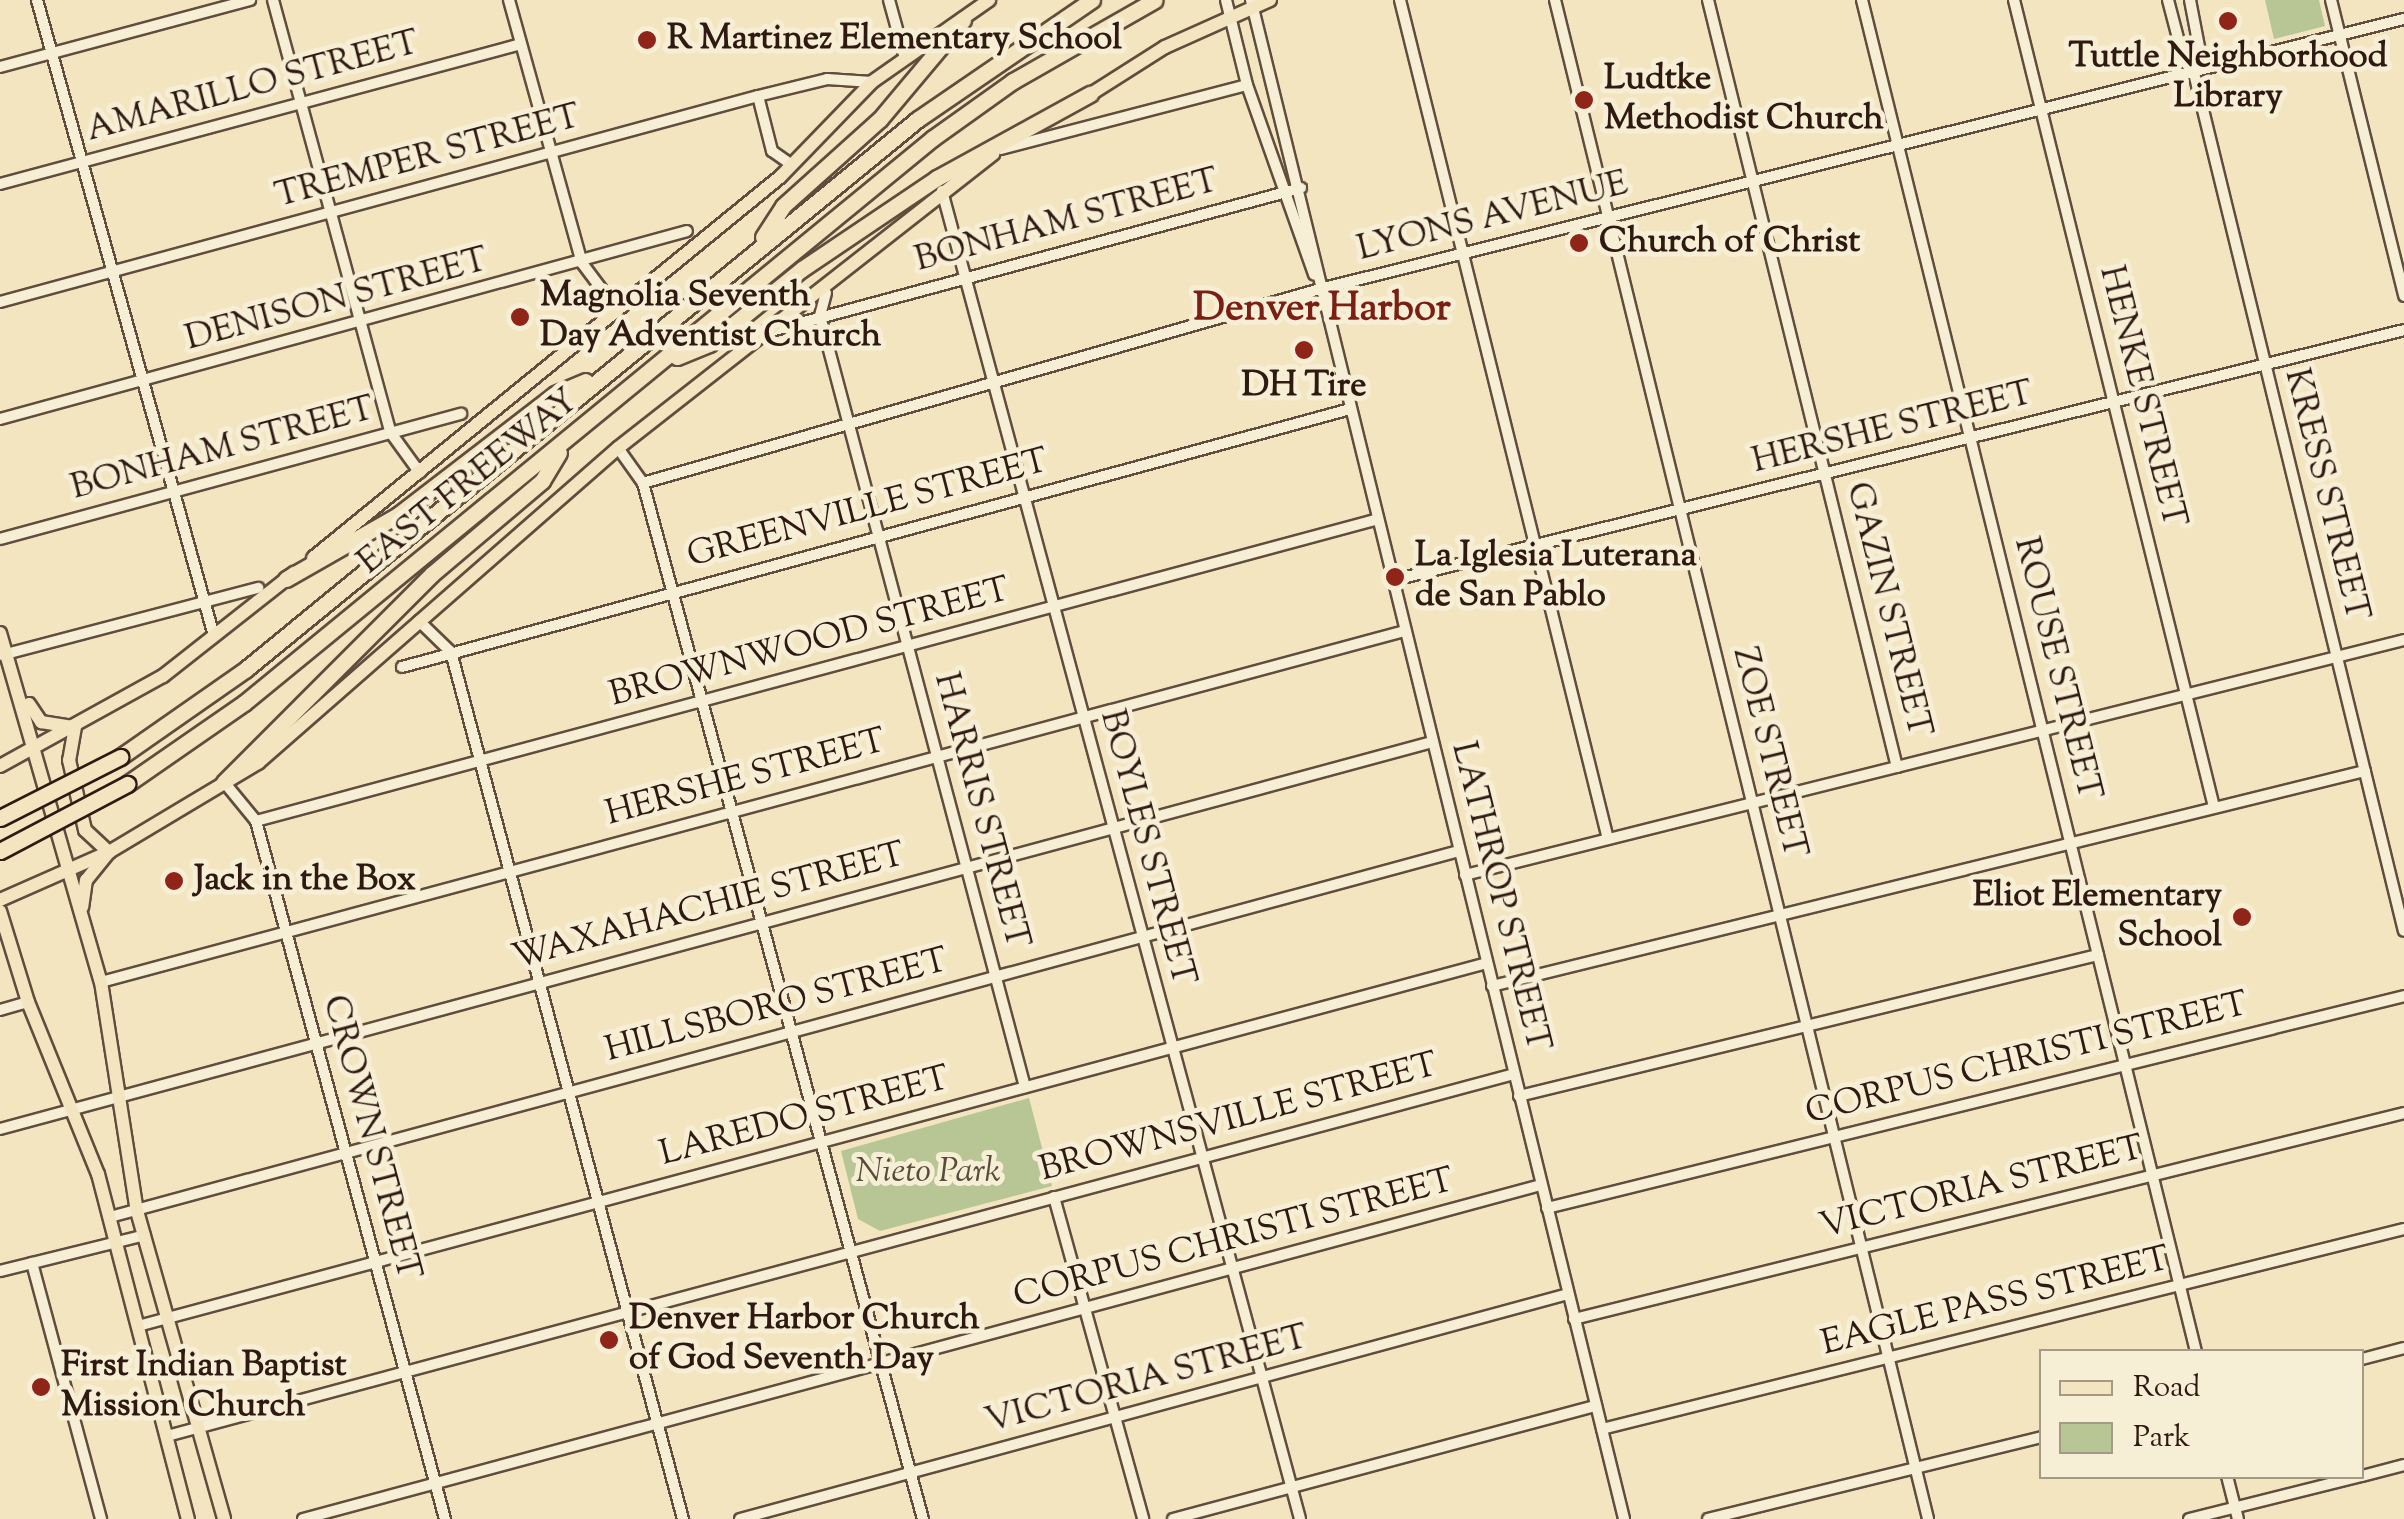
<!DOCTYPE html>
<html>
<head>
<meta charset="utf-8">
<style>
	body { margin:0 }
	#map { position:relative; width:2404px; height:1519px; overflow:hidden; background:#f3e5c0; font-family:"Sorts Mill Goudy",serif }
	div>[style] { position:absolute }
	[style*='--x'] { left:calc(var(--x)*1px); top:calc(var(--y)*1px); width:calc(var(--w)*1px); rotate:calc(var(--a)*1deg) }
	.green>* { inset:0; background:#b8c595 }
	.roads { filter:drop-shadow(2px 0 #604d3d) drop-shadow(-2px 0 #604d3d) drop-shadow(0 2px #604d3d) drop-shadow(0 -2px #604d3d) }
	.minor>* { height:10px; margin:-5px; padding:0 5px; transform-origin:5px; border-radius:5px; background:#f7eed6 }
	.major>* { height:12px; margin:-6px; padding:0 6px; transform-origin:6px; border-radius:6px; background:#f3e5c0 }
	.highway>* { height:15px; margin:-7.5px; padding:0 7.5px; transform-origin:7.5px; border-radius:7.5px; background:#f3e5c0 }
	.bridges { filter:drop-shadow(2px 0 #2f1a11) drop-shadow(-2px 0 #2f1a11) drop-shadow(0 2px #2f1a11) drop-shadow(0 -2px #2f1a11) }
	.highway-bridge>* { height:15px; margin:-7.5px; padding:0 7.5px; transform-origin:7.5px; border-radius:7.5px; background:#f3e5c0 }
	.dots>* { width:28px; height:28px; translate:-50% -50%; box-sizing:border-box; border:5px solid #f7eed6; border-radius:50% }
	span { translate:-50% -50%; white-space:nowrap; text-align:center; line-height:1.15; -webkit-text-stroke:10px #f7eed6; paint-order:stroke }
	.poi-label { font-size:35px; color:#2f1a11; font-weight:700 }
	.left { translate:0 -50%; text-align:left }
	.right { translate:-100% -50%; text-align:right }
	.street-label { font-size:35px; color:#2f1a11 }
	.park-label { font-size:35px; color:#584d39; font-style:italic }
	.quarter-label { font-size:40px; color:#7a1f14; font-weight:700 }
	.legend { position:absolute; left:2039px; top:1349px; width:325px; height:130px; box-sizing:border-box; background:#f7eed6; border:2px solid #a79987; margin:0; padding:12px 18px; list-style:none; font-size:30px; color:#2f1a11 }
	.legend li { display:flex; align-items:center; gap:20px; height:50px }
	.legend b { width:50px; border:2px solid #a79987 }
</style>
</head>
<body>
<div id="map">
	<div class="green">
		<div style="clip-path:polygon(2265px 0,2319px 0,2325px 26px,2274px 39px)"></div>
		<div style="clip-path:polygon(1029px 1098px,1052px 1186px,880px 1231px,858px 1219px,841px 1151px)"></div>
	</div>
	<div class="roads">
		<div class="minor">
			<div style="--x:37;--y:0;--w:660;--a:74.45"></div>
			<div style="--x:273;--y:0;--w:449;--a:74.8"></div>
			<div style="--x:391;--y:433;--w:49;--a:54.1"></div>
			<div style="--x:509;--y:0;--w:273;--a:74.5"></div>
			<div style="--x:582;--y:263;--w:60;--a:53.1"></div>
			<div style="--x:889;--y:0;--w:60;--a:74.6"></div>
			<div style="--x:1226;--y:0;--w:88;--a:76.1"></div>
			<div style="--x:1247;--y:85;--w:201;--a:70.5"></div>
			<div style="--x:1251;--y:0;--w:1564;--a:76.2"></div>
			<div style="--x:1400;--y:0;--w:864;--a:76.08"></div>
			<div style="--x:1555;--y:0;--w:1564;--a:76.2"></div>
			<div style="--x:1708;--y:0;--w:790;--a:76.16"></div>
			<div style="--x:1862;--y:0;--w:1393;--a:76.12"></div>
			<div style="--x:2014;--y:0;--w:831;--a:76.08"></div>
			<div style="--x:2168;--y:0;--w:63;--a:75.3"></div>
			<div style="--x:2184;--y:61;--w:16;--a:50"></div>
			<div style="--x:2194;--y:73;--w:883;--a:76.25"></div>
			<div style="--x:2190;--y:0;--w:58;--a:79.1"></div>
			<div style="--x:2201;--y:57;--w:17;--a:114"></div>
			<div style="--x:2331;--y:0;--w:305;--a:76.1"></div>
			<div style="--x:0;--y:67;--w:259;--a:-15"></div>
			<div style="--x:758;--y:96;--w:57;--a:75.7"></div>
			<div style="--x:772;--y:151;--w:24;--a:35"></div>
			<div style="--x:1001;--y:149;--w:254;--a:-14.6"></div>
			<div style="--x:0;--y:184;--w:539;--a:-15.04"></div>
			<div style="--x:942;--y:191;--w:1375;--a:74.91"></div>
			<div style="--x:826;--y:293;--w:24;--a:105"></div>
			<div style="--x:820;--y:316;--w:798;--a:75.11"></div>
			<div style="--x:0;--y:302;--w:785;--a:-15.2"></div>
			<div style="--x:758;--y:96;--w:71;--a:-13.8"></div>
			<div style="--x:827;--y:79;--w:45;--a:3.8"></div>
			<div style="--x:771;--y:331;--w:549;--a:-15.1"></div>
			<div style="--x:0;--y:419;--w:712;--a:-15.3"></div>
			<div style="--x:618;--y:448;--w:43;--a:54.5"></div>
			<div style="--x:643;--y:483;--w:1073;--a:74.88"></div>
			<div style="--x:643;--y:483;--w:704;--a:-15.99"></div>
			<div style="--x:1320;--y:289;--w:1117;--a:-13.99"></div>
			<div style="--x:0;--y:539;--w:478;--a:-15.2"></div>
			<div style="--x:1394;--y:580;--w:1040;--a:-13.9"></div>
			<div style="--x:419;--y:621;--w:45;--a:44.1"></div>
			<div style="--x:451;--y:652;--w:898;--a:75.02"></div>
			<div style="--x:2;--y:655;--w:265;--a:-14.7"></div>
			<div style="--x:402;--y:667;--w:982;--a:-15.22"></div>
			<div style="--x:224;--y:782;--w:50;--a:50.6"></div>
			<div style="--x:256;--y:821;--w:723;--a:74.85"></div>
			<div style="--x:256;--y:821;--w:1162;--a:-15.06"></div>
			<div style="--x:1465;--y:875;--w:968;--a:-14.05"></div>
			<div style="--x:101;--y:982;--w:1350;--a:-15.07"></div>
			<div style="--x:1492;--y:986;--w:899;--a:-13.84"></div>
			<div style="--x:0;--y:1010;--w:29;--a:-16"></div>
			<div style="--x:1519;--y:1096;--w:596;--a:-13.69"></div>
			<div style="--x:0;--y:1129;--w:1483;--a:-15.12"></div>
			<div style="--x:1054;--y:1197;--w:334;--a:74.5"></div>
			<div style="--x:1547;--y:1208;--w:883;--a:-13.89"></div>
			<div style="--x:110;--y:1217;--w:1398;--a:-15.18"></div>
			<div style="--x:32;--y:1263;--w:265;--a:74.9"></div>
			<div style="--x:0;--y:1271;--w:149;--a:-13.9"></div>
			<div style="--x:1574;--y:1319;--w:855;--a:-13.94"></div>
			<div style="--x:138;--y:1326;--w:1397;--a:-15.06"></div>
			<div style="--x:2362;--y:1359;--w:43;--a:-14.7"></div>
			<div style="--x:1602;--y:1429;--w:827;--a:-14"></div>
			<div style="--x:167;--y:1436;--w:1395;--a:-15.04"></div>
			<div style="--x:2227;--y:1476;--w:44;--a:75.7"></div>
			<div style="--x:2362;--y:1476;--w:43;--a:-14.7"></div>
			<div style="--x:303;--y:1519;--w:1282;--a:-15.1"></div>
			<div style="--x:740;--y:1519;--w:858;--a:-15.2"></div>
			<div style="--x:1173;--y:1519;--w:438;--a:-15"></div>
			<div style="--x:1708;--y:1519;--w:344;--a:-13.8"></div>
			<div style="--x:2189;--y:1519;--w:177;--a:-14"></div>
		</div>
		<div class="major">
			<div style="--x:1083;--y:99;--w:97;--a:-32.4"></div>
			<div style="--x:1165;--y:47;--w:115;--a:-24.1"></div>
			<div style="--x:313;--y:558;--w:603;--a:-39.21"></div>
			<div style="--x:780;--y:177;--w:132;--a:-45.9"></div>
			<div style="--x:872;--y:82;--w:143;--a:-35"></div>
			<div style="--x:0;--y:633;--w:363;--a:73.9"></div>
			<div style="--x:101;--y:982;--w:232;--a:81.1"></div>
			<div style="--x:137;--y:1211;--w:320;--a:74.2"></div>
			<div style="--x:29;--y:704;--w:22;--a:56"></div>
			<div style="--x:41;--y:722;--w:32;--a:9"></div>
			<div style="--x:75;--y:727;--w:34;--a:100"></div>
			<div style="--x:69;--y:760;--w:72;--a:77.1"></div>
			<div style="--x:85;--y:830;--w:33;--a:43"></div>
			<div style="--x:109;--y:852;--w:36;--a:129"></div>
			<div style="--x:86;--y:880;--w:27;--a:98"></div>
			<div style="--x:0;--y:766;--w:186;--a:-28.9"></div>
			<div style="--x:163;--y:676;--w:167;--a:-38.2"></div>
			<div style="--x:0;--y:900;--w:119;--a:-23.8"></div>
			<div style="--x:109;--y:852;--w:174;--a:-30.9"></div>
			<div style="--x:258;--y:763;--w:478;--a:-41.2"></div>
			<div style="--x:618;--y:448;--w:477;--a:-38.1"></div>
			<div style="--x:0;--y:911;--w:95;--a:72.9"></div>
			<div style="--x:28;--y:1002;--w:186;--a:67.9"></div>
			<div style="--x:98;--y:1174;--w:357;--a:75.4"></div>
		</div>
		<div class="highway">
			<div style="--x:763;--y:237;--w:37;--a:-57"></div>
			<div style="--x:783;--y:206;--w:130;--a:-41.9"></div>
			<div style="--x:880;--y:119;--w:129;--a:-50"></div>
			<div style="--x:677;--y:357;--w:35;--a:-22"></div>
			<div style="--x:709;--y:344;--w:119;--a:-38.9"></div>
			<div style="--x:802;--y:269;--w:163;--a:-34"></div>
			<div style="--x:937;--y:178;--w:175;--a:-28.8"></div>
			<div style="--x:286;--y:579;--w:129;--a:-29.7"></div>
			<div style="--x:398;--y:515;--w:198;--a:-37.6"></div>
			<div style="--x:555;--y:394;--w:33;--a:-23"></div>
			<div style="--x:120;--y:757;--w:154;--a:-34.9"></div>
			<div style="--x:246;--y:669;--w:868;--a:-39.3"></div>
			<div style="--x:918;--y:119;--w:211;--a:-34.4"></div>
			<div style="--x:224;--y:782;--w:294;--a:-45"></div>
			<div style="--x:432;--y:574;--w:144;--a:-40.2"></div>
			<div style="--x:542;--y:481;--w:33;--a:-59"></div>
			<div style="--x:127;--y:784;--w:142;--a:-34.7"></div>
			<div style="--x:244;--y:703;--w:891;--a:-39.35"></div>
			<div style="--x:933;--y:138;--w:98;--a:-35.5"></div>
			<div style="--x:1013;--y:81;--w:163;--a:-29.7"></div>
		</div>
	</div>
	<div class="bridges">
		<div class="highway-bridge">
			<div style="--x:0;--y:818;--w:135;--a:-26.9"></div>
			<div style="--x:0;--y:851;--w:144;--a:-27.8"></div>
		</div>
	</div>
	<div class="dots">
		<div style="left:2228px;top:21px;background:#8f2418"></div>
		<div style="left:647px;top:40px;background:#8f2418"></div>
		<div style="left:1584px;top:100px;background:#8f2418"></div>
		<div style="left:1579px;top:243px;background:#8f2418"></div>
		<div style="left:520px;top:317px;background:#8f2418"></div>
		<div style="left:1304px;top:350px;background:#8f2418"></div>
		<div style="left:1395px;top:577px;background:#8f2418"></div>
		<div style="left:174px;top:881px;background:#8f2418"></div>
		<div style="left:2242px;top:917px;background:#8f2418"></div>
		<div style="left:609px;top:1340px;background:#8f2418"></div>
		<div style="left:41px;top:1387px;background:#8f2418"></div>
	</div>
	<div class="poi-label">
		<span class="left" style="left:667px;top:40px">R Martinez Elementary School</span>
		<span style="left:2228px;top:78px">Tuttle Neighborhood<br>Library</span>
		<span class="left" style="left:1604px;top:100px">Ludtke<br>Methodist Church</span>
		<span class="left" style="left:1599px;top:243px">Church of Christ</span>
		<span class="left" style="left:540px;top:317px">Magnolia Seventh<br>Day Adventist Church</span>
		<span style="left:1304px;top:387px">DH Tire</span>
		<span class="left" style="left:1415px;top:577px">La Iglesia Luterana<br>de San Pablo</span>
		<span class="left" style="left:194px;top:881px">Jack in the Box</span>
		<span class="right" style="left:2222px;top:917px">Eliot Elementary<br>School</span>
		<span class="left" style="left:629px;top:1340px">Denver Harbor Church<br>of God Seventh Day</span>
		<span class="left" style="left:61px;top:1387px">First Indian Baptist<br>Mission Church</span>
	</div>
	<div class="street-label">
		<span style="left:253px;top:88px;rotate:-15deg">AMARILLO STREET</span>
		<span style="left:428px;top:158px;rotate:-15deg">TREMPER STREET</span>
		<span style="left:1493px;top:218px;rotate:-14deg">LYONS AVENUE</span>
		<span style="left:1067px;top:222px;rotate:-15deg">BONHAM STREET</span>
		<span style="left:337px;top:301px;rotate:-15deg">DENISON STREET</span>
		<span style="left:2141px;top:397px;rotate:76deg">HENKE STREET</span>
		<span style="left:1893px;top:429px;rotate:-14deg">HERSHE STREET</span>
		<span style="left:223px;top:450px;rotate:-15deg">BONHAM STREET</span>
		<span style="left:469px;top:483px;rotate:-39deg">EAST FREEWAY</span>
		<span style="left:2325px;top:495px;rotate:76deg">KRESS STREET</span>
		<span style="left:868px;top:510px;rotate:-15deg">GREENVILLE STREET</span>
		<span style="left:1887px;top:610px;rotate:76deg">GAZIN STREET</span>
		<span style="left:810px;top:644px;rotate:-15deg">BROWNWOOD STREET</span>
		<span style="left:2056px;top:669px;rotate:76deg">ROUSE STREET</span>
		<span style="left:1768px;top:753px;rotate:76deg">ZOE STREET</span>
		<span style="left:746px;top:779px;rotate:-15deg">HERSHE STREET</span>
		<span style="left:980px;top:811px;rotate:75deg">HARRIS STREET</span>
		<span style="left:1146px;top:848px;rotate:75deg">BOYLES STREET</span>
		<span style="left:1499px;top:897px;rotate:76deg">LATHROP STREET</span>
		<span style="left:709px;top:908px;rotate:-15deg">WAXAHACHIE STREET</span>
		<span style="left:777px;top:1007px;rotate:-15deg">HILLSBORO STREET</span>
		<span style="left:2027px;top:1060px;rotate:-14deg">CORPUS CHRISTI STREET</span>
		<span style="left:805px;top:1118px;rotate:-15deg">LAREDO STREET</span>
		<span style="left:1239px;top:1119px;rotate:-15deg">BROWNSVILLE STREET</span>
		<span style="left:370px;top:1138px;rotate:75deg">CROWN STREET</span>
		<span style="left:1982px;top:1189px;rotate:-14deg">VICTORIA STREET</span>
		<span style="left:1234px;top:1240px;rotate:-15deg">CORPUS CHRISTI STREET</span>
		<span style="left:1996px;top:1303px;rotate:-14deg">EAGLE PASS STREET</span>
		<span style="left:1147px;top:1381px;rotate:-15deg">VICTORIA STREET</span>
	</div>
	<div class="park-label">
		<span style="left:928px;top:1173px">Nieto Park</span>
	</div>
	<div class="quarter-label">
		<span style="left:1322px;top:310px">Denver Harbor</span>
	</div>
	<ul class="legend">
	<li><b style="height:12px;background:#f3e5c0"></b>Road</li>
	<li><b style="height:28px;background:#b8c595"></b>Park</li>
	</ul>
</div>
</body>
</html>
